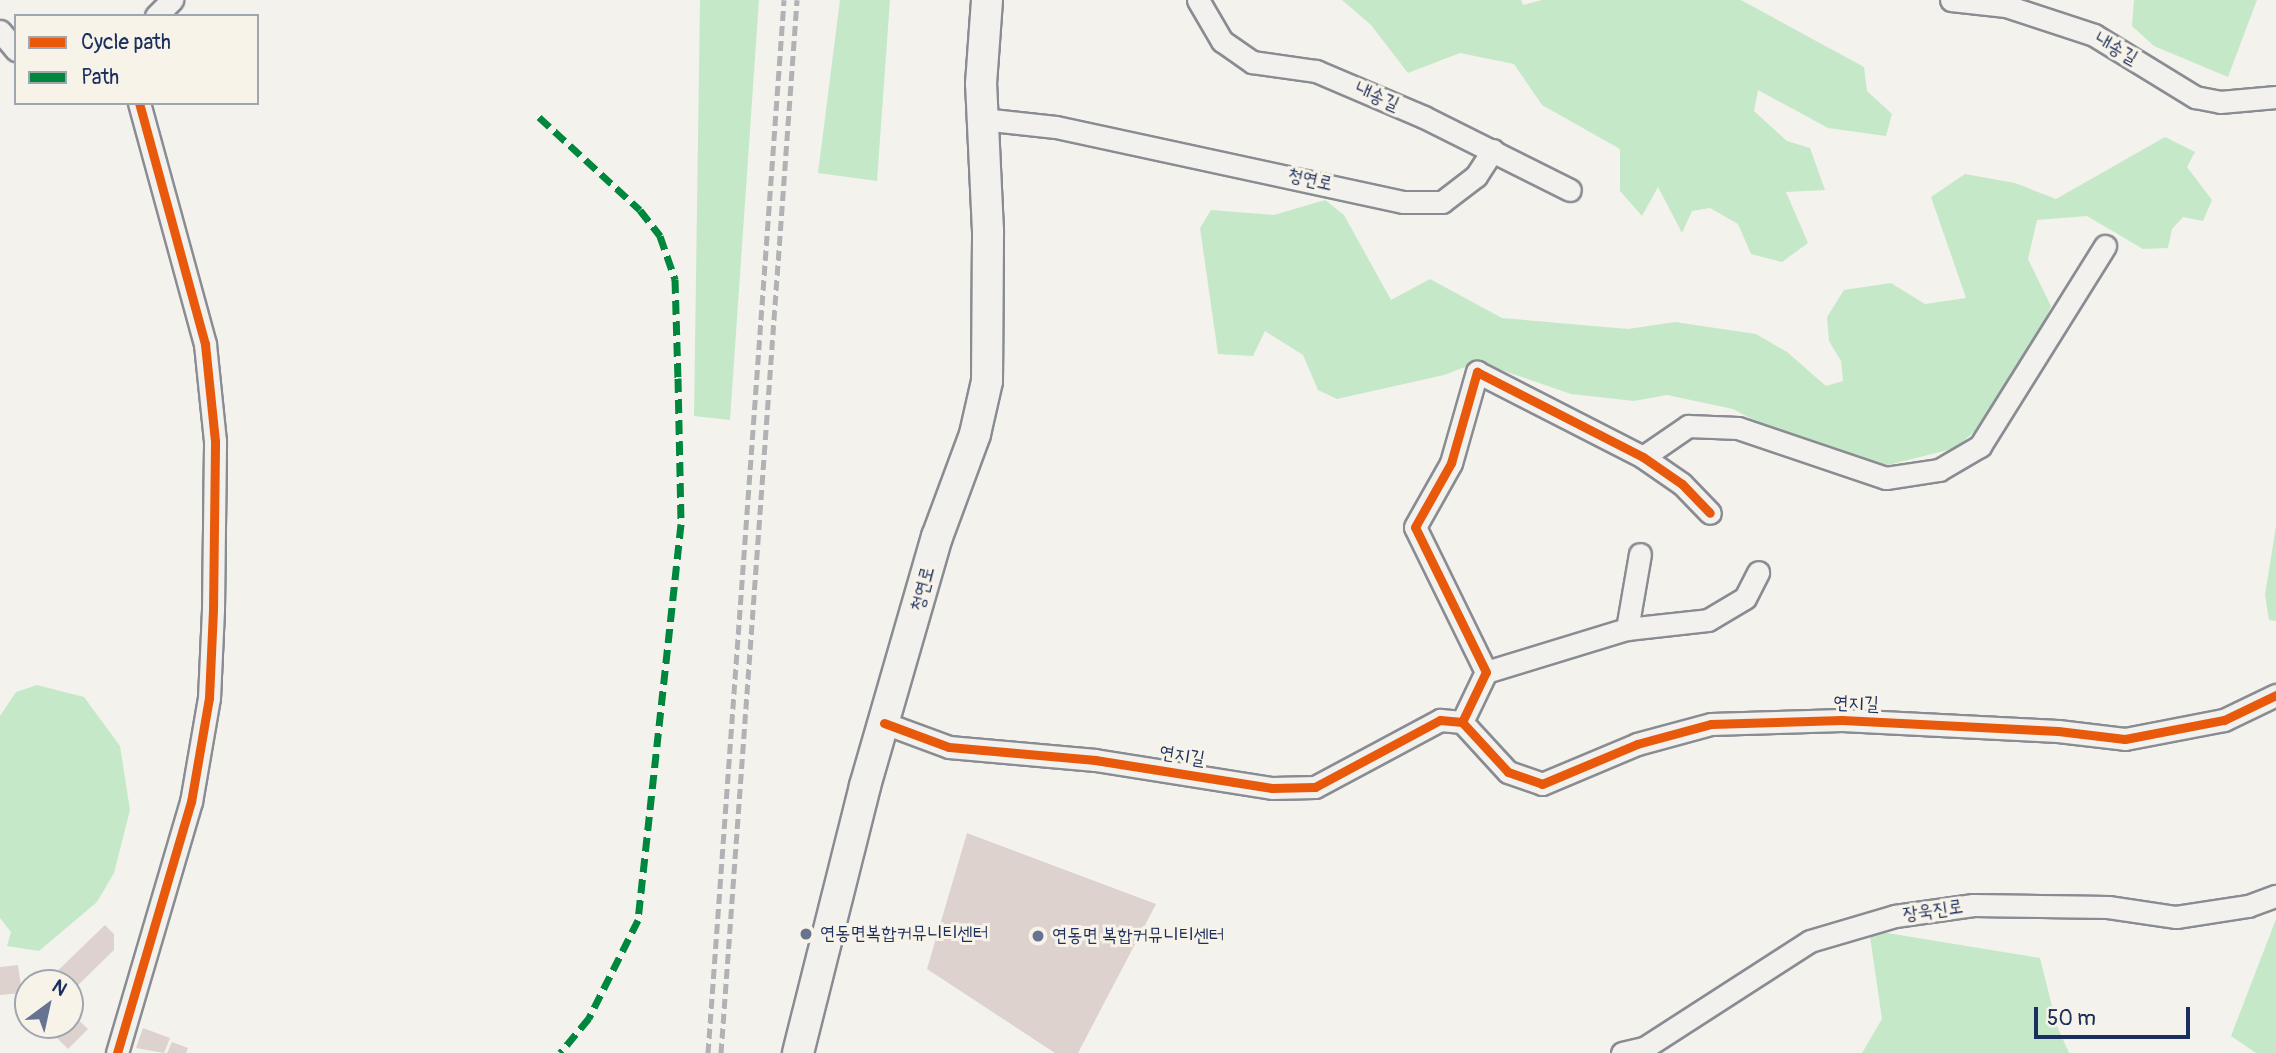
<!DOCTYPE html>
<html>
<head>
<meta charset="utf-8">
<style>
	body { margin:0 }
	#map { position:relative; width:2276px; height:1053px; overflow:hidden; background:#f4f2ec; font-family:Pangolin,"Poor Story",sans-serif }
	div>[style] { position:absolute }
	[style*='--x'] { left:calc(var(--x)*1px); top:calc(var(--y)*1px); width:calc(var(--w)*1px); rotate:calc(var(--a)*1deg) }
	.green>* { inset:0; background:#c5e9c8 }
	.building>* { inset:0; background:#ded2ce }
	.roads { filter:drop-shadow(2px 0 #898c92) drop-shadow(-2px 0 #898c92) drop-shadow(0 2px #898c92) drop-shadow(0 -2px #898c92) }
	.minor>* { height:21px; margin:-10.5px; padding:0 10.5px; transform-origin:10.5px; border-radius:10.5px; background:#f2f1ed }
	.secondary>* { height:30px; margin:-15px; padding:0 15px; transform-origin:15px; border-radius:15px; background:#f2f1ed }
	.rail>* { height:5px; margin-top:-2.5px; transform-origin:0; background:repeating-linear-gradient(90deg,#b1b2b5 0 10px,transparent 0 15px) }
	.quiet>* { height:7px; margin-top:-3.5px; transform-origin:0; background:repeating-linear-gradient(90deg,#00873e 0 14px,transparent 0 21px) }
	.cycleway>* { height:9px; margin:-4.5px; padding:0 4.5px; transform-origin:4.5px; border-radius:4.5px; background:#e8590c }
	.dots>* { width:19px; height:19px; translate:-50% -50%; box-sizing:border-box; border:4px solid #f7f3e8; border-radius:50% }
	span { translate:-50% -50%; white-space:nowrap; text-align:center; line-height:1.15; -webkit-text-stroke:6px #f7f3e8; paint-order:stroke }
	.street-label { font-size:19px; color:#1b2f5e }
	.poi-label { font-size:19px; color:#1b2f5e }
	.left { translate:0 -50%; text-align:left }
	.legend { position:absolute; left:14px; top:14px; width:245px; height:91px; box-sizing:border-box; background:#f7f3e8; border:2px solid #9fa5b1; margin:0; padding:9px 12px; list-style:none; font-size:21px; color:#1b2f5e }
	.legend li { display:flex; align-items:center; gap:14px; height:35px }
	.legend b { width:35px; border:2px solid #9fa5b1 }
	.north { position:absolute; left:14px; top:969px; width:70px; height:70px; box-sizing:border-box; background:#f7f3e8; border:2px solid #9fa5b1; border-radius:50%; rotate:33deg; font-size:19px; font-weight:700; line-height:28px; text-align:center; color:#1b2f5e }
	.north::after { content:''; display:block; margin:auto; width:24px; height:32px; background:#677390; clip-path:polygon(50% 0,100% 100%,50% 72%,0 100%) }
	.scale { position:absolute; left:2034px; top:1007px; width:156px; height:32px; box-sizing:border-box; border:4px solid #1b2f5e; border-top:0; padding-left:9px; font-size:21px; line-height:24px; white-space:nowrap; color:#1b2f5e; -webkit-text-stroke:5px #f7f3e8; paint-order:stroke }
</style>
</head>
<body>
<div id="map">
	<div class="green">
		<div style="clip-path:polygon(700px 0,759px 0,730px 420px,694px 416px)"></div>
		<div style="clip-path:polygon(840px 0,890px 0,877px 181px,818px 173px)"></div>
		<div style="clip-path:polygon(1342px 0,1521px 0,1523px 5px,1542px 0,1741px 0,1864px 67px,1867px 91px,1892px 114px,1886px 136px,1828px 128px,1758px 90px,1754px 111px,1787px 141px,1810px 148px,1825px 190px,1786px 192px,1808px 243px,1782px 262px,1751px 254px,1738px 224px,1710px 208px,1692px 211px,1682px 233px,1658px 187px,1642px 216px,1620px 191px,1620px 149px,1542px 105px,1514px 64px,1460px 53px,1408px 73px,1371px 25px)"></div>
		<div style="clip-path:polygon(2134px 0,2257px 0,2228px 77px,2154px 46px,2132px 26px)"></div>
		<div style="clip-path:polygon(2165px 137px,2195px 152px,2187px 167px,2212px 200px,2203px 221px,2183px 217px,2172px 229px,2168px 248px,2143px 249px,2087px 216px,2037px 220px,2028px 259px,2051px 306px,2014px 395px,1956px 448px,1888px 465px,1787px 438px,1733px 409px,1667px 395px,1634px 401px,1571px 394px,1478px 362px,1444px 375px,1337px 399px,1318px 390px,1303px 355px,1265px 331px,1253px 356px,1218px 354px,1200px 228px,1211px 210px,1274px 215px,1325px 200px,1344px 215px,1391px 300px,1430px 279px,1502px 318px,1628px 329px,1675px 322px,1756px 334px,1787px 352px,1826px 386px,1843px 381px,1841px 361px,1829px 341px,1827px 317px,1844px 290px,1891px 283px,1925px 304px,1966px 298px,1931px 197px,1965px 174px,2015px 183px,2056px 199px)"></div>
		<div style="clip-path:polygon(2276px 526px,2276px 621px,2269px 620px,2265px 595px)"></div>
		<div style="clip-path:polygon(37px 685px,84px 697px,120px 746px,130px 810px,114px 873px,97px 902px,39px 951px,7px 946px,11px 932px,0 918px,0 716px,16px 692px)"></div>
		<div style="clip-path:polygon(2276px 919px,2276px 1053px,2256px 1053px,2231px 1036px)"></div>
		<div style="clip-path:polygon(1869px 930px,2040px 958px,2057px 1026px,2069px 1053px,1862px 1053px,1882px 1019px)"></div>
	</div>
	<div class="building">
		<div style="clip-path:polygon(967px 833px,1156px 904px,1078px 1053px,1055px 1053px,927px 969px)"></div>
		<div style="clip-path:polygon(105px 925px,114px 934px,114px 950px,70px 993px,70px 983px,45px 983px)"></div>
		<div style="clip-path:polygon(18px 965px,22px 993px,0 995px,0 967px)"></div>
		<div style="clip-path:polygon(70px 1012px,88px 1029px,68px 1049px,50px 1031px,56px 1025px,70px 1025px)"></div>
		<div style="clip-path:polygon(143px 1028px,170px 1038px,164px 1053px,136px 1048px)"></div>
		<div style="clip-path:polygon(172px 1042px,188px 1048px,186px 1053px,167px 1053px)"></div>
	</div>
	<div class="roads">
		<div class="minor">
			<div style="--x:1198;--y:0;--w:48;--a:59.7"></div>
			<div style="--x:1222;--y:41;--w:37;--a:35"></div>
			<div style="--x:1252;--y:62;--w:65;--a:8"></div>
			<div style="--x:1316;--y:71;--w:117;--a:23.1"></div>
			<div style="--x:1424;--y:117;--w:163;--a:26.6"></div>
			<div style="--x:1951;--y:0;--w:55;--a:6.2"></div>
			<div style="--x:2006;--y:6;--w:93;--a:18.2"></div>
			<div style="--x:2094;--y:35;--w:119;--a:31.5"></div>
			<div style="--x:2195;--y:97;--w:25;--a:11"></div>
			<div style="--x:2220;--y:102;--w:56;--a:-5.1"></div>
			<div style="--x:156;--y:16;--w:23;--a:-45"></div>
			<div style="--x:0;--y:31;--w:25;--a:50"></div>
			<div style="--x:982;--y:119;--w:74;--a:6.2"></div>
			<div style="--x:1056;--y:127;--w:355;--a:12.2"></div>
			<div style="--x:1403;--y:202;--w:39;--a:0"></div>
			<div style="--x:1442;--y:202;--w:43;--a:-37.4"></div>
			<div style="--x:1476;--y:176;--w:31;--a:-57"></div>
			<div style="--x:1643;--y:457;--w:55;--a:-34.6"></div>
			<div style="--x:1688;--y:426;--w:50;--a:2.3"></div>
			<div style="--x:1738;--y:428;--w:156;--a:18.7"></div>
			<div style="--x:1886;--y:478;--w:54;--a:-8.6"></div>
			<div style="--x:1939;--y:470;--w:48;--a:-30.3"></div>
			<div style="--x:1980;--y:446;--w:236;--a:-58"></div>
			<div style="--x:1627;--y:629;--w:76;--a:-80.2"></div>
			<div style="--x:1486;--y:672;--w:147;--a:-17"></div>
			<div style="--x:1627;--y:629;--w:81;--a:-6.3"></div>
			<div style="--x:1708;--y:620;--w:43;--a:-30.7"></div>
			<div style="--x:1745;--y:598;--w:29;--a:-63"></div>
			<div style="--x:1462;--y:722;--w:68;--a:47.4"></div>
			<div style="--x:1508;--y:772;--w:36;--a:19"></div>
			<div style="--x:1542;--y:784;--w:103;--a:-22.8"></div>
			<div style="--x:1637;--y:744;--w:77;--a:-15.1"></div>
			<div style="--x:1711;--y:724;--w:131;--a:-1.7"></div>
			<div style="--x:1842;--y:720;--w:216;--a:2.9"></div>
			<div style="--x:2058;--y:731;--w:67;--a:6.8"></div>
			<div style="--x:2125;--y:739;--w:101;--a:-10.9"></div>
			<div style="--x:2224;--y:720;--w:58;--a:-25.7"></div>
			<div style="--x:884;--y:723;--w:69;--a:20.3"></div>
			<div style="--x:949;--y:747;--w:147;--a:5.1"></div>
			<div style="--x:1095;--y:760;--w:179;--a:9"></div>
			<div style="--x:1272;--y:788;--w:43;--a:-1.3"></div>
			<div style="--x:1315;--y:787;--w:142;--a:-28.2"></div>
			<div style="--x:1440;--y:720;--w:22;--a:5"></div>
			<div style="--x:1462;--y:722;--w:55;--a:-64.4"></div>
			<div style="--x:1486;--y:672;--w:161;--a:-116.1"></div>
			<div style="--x:1415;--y:527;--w:73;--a:-60.6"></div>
			<div style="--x:1451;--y:463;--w:95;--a:-74.1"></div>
			<div style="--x:1477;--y:372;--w:186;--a:27.1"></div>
			<div style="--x:1643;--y:457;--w:47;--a:34.7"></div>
			<div style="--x:1682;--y:484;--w:40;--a:46"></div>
			<div style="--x:117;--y:1053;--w:262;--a:-73.6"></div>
			<div style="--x:191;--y:802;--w:106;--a:-80.2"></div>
			<div style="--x:209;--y:698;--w:88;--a:-87.4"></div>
			<div style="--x:213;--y:610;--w:169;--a:-89.3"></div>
			<div style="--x:215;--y:441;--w:98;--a:-95.9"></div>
			<div style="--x:205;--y:344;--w:250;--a:-105.3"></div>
			<div style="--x:1622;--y:1053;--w:23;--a:-13"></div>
			<div style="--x:1644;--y:1048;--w:197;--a:-32.8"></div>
			<div style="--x:1810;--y:941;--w:89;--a:-16.4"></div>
			<div style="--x:1895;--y:916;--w:79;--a:-8"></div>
			<div style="--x:1973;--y:905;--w:135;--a:0.8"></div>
			<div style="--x:2108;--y:907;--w:69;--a:8.4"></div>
			<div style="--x:2176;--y:917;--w:73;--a:-8.7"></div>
			<div style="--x:2248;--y:906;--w:30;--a:-20"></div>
		</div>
		<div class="secondary">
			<div style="--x:798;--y:1053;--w:275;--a:-75.9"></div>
			<div style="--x:865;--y:786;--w:259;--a:-73.9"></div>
			<div style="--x:937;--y:537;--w:110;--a:-69.7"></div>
			<div style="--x:975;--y:434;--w:54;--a:-77.2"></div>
			<div style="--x:987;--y:381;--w:150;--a:-89.6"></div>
			<div style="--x:988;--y:231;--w:147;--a:-92.7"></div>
			<div style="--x:981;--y:84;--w:84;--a:-85.9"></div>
		</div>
	</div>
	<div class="rail">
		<div style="--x:708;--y:1053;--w:1056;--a:-85.87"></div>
		<div style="--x:721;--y:1053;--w:1056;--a:-85.87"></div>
	</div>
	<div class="quiet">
		<div style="--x:539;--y:117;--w:137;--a:42.6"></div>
		<div style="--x:640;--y:210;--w:33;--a:52"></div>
		<div style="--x:660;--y:236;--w:46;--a:70.8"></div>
		<div style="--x:675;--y:279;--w:99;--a:88.3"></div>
		<div style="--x:678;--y:378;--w:146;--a:88.8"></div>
		<div style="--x:681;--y:524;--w:398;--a:96.2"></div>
		<div style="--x:638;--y:920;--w:110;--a:116.6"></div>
		<div style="--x:589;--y:1018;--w:45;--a:129.6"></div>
	</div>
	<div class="cycleway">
		<div style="--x:1462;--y:722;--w:68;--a:47.4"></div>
		<div style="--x:1508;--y:772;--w:36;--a:19"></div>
		<div style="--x:1542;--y:784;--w:103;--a:-22.8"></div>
		<div style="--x:1637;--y:744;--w:77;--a:-15.1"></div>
		<div style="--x:1711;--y:724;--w:131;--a:-1.7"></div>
		<div style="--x:1842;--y:720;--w:216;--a:2.9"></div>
		<div style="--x:2058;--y:731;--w:67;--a:6.8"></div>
		<div style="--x:2125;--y:739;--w:101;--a:-10.9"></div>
		<div style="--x:2224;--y:720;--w:58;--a:-25.7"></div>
		<div style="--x:884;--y:723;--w:69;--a:20.3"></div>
		<div style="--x:949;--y:747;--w:147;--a:5.1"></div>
		<div style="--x:1095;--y:760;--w:179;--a:9"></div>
		<div style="--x:1272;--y:788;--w:43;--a:-1.3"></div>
		<div style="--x:1315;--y:787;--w:142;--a:-28.2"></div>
		<div style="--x:1440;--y:720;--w:22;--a:5"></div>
		<div style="--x:1462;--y:722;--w:55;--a:-64.4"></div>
		<div style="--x:1486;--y:672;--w:161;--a:-116.1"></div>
		<div style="--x:1415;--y:527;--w:73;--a:-60.6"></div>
		<div style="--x:1451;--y:463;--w:95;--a:-74.1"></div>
		<div style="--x:1477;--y:372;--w:186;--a:27.1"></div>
		<div style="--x:1643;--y:457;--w:47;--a:34.7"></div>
		<div style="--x:1682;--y:484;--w:40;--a:46"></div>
		<div style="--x:117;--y:1053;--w:262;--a:-73.6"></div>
		<div style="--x:191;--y:802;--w:106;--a:-80.2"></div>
		<div style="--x:209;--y:698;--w:88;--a:-87.4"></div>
		<div style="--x:213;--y:610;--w:169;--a:-89.3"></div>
		<div style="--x:215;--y:441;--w:98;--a:-95.9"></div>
		<div style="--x:205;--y:344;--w:250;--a:-105.3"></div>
	</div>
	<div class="dots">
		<div style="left:806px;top:934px;background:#677390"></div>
		<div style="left:1038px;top:936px;background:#677390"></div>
	</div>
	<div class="street-label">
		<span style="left:2116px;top:49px;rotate:29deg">내송길</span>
		<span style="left:1377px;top:97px;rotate:23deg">내송길</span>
		<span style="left:1310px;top:180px;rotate:13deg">청연로</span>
		<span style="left:923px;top:589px;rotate:-75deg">청연로</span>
		<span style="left:1856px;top:704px;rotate:2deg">연지길</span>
		<span style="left:1182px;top:756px;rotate:9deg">연지길</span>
		<span style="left:1933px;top:911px;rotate:-8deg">장욱진로</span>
	</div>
	<div class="poi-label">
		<span class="left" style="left:820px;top:934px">연동면복합커뮤니티센터</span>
		<span class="left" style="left:1052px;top:936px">연동면 복합커뮤니티센터</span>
	</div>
	<ul class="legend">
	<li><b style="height:9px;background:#e8590c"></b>Cycle path</li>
	<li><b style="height:9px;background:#00873e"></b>Path</li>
	</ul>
	<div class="north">N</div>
	<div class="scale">50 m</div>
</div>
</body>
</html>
